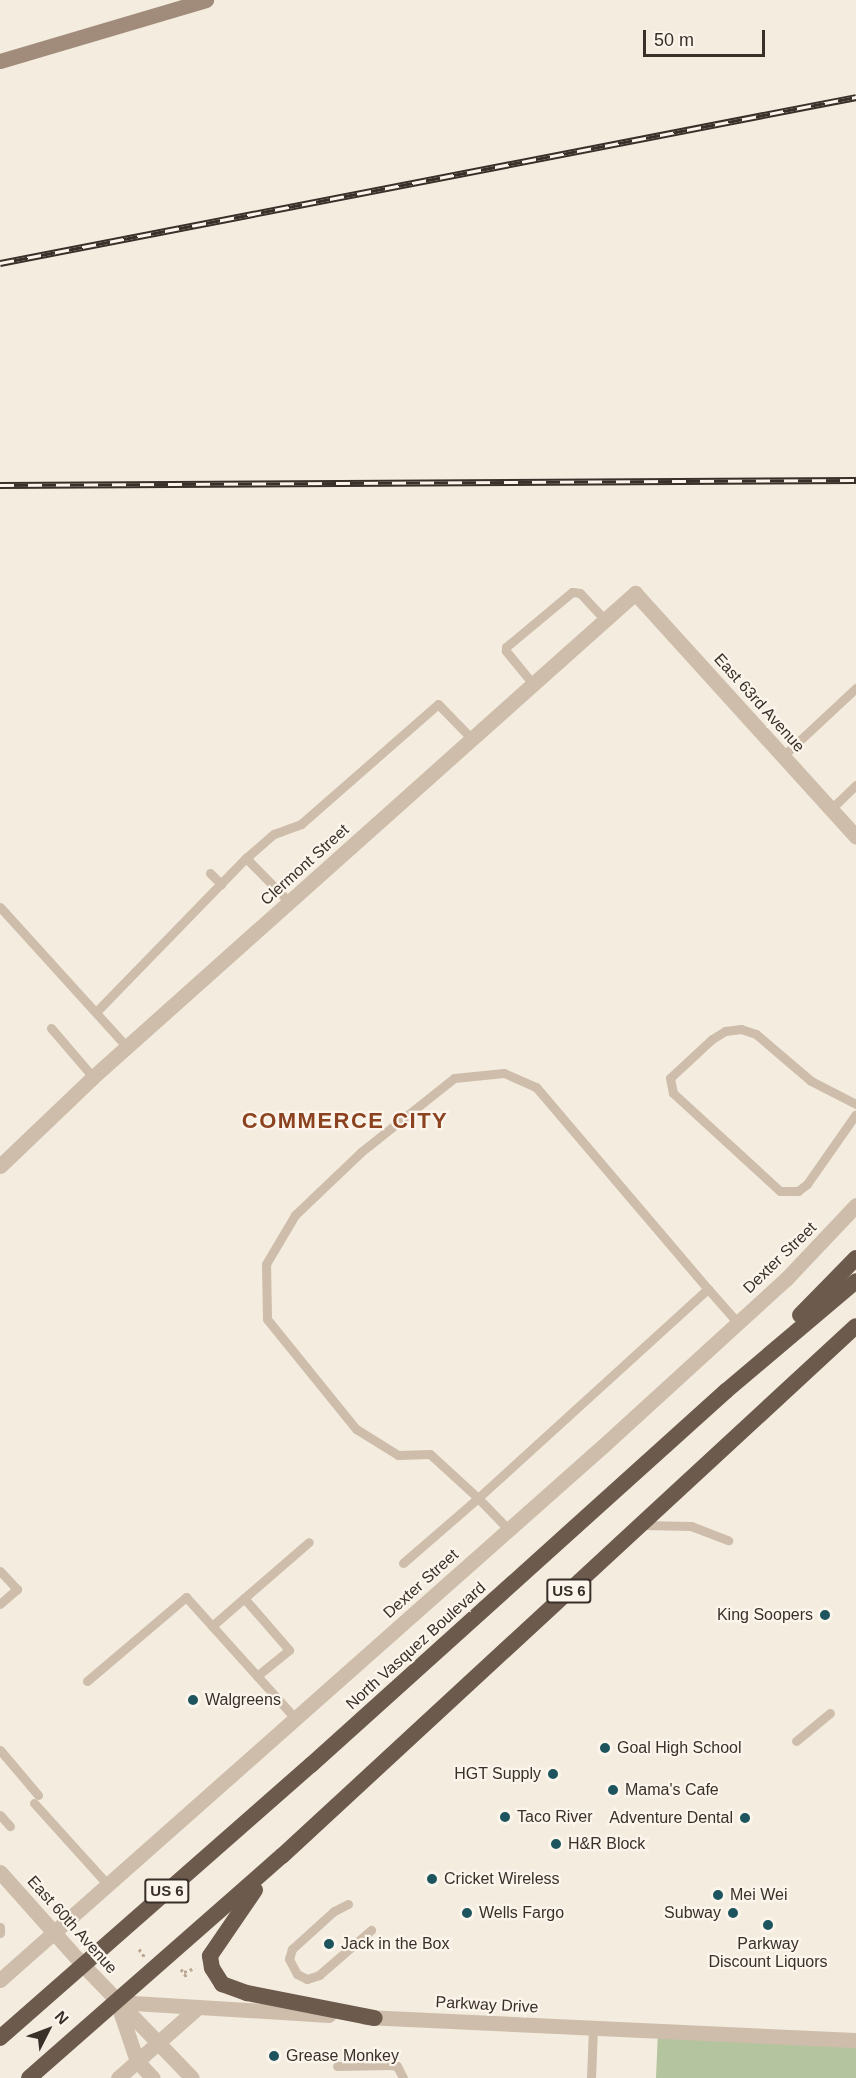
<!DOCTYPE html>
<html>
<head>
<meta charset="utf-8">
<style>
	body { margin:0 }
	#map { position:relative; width:856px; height:2078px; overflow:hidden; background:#f4ecdf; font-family:Arial,sans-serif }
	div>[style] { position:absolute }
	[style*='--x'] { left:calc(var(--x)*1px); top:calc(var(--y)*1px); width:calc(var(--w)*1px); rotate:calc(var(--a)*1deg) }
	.green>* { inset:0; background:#b4c49e }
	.path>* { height:3px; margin-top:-1.5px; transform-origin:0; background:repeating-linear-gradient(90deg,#b9a794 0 3px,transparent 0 6px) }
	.service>* { height:9px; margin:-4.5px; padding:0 4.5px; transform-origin:4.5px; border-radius:4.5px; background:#cdbdaa }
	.minor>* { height:15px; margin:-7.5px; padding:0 7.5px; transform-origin:7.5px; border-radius:7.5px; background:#cdbdaa }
	.tertiary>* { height:15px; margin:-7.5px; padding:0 7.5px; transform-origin:7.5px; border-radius:7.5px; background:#cdbdaa }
	.secondary>* { height:15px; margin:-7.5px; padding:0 7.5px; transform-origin:7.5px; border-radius:7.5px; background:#a18c7b }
	.trunk>* { height:16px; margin:-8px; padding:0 8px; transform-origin:8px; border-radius:8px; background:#6c5a4d }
	.rail>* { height:7px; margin-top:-3.5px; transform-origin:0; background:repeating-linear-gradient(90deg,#fbf5ec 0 14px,#3a302a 0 28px); box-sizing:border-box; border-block:2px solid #3a302a }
	.dots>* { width:16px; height:16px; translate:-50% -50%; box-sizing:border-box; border:3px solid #fbf5ec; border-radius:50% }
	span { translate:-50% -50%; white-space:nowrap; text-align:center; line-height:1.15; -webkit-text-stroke:4.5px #fbf5ec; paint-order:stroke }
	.shield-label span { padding:2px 4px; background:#fbf5ec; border:2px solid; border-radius:4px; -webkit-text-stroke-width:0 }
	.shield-label { font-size:15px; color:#3a302a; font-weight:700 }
	.street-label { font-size:16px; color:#3a302a }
	.poi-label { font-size:16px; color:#3a302a }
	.right { translate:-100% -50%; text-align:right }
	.left { translate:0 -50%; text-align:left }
	.district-label { font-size:22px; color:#8c421f; font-weight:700; letter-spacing:1.5px }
	.north { position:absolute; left:18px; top:2000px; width:60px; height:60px; -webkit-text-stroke:4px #fbf5ec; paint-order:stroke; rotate:48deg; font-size:16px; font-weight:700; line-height:24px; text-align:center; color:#3a302a }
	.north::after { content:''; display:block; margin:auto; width:21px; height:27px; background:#3a302a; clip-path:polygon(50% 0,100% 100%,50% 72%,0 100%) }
	.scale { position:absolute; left:643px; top:30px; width:122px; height:27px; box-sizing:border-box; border:3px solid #3a302a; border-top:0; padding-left:8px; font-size:18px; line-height:21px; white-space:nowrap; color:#3a302a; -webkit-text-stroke:4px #fbf5ec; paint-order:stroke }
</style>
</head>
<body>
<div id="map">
	<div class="green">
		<div style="clip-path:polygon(658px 2031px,856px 2040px,856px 2078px,656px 2078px)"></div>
	</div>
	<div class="path">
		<div style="--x:139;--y:1949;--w:9;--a:54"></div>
		<div style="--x:181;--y:1969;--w:12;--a:55"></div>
		<div style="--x:184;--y:1972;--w:12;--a:-20"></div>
	</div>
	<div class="service">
		<div style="--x:533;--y:684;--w:43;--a:-129.3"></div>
		<div style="--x:506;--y:651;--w:4;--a:-90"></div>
		<div style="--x:506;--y:647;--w:86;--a:-39.8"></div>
		<div style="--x:572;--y:592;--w:8;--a:7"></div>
		<div style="--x:580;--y:593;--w:37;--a:47"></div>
		<div style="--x:783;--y:756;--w:100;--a:-43"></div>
		<div style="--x:831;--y:809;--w:35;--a:-44"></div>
		<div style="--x:246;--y:858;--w:37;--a:-41"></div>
		<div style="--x:274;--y:834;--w:29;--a:-20"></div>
		<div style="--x:301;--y:824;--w:182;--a:-41.2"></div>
		<div style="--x:438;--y:704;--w:49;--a:45.8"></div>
		<div style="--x:210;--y:873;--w:16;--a:45"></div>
		<div style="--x:0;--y:907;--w:189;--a:47.8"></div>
		<div style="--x:96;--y:1012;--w:215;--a:-45.8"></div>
		<div style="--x:246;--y:858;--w:63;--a:45.6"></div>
		<div style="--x:51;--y:1028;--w:65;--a:49.4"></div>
		<div style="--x:856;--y:1104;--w:51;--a:-152.9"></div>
		<div style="--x:811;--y:1081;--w:72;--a:-139.5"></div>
		<div style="--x:756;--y:1034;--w:16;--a:-162"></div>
		<div style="--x:741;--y:1029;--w:16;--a:173"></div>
		<div style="--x:725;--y:1031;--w:15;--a:148"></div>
		<div style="--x:712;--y:1039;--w:57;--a:137.1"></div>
		<div style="--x:670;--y:1078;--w:15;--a:79"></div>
		<div style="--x:673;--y:1093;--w:145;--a:42.5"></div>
		<div style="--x:780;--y:1191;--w:18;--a:0"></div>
		<div style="--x:798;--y:1191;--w:11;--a:-38"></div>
		<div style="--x:807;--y:1184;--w:85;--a:-55"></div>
		<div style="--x:643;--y:1525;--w:48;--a:1.2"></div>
		<div style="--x:691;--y:1526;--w:40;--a:21"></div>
		<div style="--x:509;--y:1530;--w:45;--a:-134.1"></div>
		<div style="--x:478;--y:1498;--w:311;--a:-42.3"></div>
		<div style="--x:708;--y:1289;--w:45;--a:48.6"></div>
		<div style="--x:403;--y:1563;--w:99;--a:-40.9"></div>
		<div style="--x:478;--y:1498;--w:65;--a:-137.5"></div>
		<div style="--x:430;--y:1454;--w:32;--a:178"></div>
		<div style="--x:398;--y:1455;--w:49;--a:-148.2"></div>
		<div style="--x:356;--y:1429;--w:141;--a:-129"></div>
		<div style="--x:267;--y:1319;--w:55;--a:-91"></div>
		<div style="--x:266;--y:1264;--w:57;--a:-59.4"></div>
		<div style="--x:295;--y:1215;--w:91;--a:-43.7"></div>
		<div style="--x:361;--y:1152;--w:119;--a:-38.5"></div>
		<div style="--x:454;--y:1078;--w:50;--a:-5.7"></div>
		<div style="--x:504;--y:1073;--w:35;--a:24"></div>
		<div style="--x:536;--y:1087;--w:265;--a:49.6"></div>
		<div style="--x:0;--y:1571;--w:25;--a:47"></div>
		<div style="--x:17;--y:1589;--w:23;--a:139"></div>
		<div style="--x:244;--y:1598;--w:69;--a:49.1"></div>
		<div style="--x:289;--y:1650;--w:41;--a:140.9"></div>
		<div style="--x:212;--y:1626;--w:128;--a:-40.9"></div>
		<div style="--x:87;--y:1681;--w:130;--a:-40.3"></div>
		<div style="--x:186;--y:1597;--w:164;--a:48"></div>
		<div style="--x:796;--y:1741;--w:44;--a:-39.5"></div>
		<div style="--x:0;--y:1750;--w:59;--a:49.8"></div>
		<div style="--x:34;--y:1803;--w:110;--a:47.9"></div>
		<div style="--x:0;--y:1815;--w:15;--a:48"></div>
		<div style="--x:348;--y:1904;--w:16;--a:153"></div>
		<div style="--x:334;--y:1911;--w:57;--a:137.9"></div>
		<div style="--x:292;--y:1949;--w:10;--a:107"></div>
		<div style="--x:289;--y:1959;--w:17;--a:62"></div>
		<div style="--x:297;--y:1974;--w:11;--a:27"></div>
		<div style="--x:307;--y:1979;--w:13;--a:-18"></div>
		<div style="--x:319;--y:1975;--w:69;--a:-40.9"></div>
		<div style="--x:0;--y:1927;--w:6;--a:90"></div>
		<div style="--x:337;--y:2066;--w:53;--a:-1.1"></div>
		<div style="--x:390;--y:2065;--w:7;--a:8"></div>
		<div style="--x:397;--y:2066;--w:13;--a:63"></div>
		<div style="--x:591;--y:2078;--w:50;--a:-87.7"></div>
	</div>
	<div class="minor">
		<div style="--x:0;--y:1166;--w:129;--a:-43.7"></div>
		<div style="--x:93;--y:1077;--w:727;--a:-41.76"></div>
		<div style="--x:635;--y:593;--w:329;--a:47.8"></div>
		<div style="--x:0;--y:1872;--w:123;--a:48.3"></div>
		<div style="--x:0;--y:1980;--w:807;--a:-41.53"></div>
		<div style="--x:604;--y:1445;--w:246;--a:-42.4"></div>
		<div style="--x:786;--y:1279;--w:102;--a:-46.6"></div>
	</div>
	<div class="tertiary">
		<div style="--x:82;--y:1964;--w:158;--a:46"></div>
		<div style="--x:117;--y:2002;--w:212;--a:3.5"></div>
		<div style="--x:118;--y:2005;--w:59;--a:71.3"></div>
		<div style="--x:137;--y:2061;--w:23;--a:47"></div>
		<div style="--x:365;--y:2017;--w:492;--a:2.7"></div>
		<div style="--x:118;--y:2078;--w:104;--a:-41.5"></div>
	</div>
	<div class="secondary">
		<div style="--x:0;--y:61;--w:215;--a:-16.5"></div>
	</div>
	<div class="trunk">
		<div style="--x:800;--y:1315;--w:80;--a:-45.5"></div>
		<div style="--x:255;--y:1890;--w:80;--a:124.3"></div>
		<div style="--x:210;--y:1956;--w:12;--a:81"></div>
		<div style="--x:212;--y:1968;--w:19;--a:58"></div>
		<div style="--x:222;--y:1984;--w:27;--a:20"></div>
		<div style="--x:247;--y:1993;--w:130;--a:11.1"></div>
		<div style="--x:0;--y:2038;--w:414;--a:-41.3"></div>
		<div style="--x:311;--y:1765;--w:559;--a:-42.03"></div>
		<div style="--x:726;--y:1391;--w:170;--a:-40.2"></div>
		<div style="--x:29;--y:2078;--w:337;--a:-41.3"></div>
		<div style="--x:282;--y:1856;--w:781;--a:-42.72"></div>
	</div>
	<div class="rail">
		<div style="--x:0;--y:263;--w:872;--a:-10.97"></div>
		<div style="--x:0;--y:485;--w:856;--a:-0.33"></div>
	</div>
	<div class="dots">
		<div style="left:825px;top:1615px;background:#1d545d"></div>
		<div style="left:193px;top:1700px;background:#1d545d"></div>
		<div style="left:605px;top:1748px;background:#1d545d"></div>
		<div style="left:553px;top:1774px;background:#1d545d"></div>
		<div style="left:613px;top:1790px;background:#1d545d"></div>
		<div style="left:505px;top:1817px;background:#1d545d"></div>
		<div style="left:745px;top:1818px;background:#1d545d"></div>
		<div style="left:556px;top:1844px;background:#1d545d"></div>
		<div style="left:432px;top:1879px;background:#1d545d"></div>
		<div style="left:718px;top:1895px;background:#1d545d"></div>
		<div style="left:467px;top:1913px;background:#1d545d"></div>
		<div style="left:733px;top:1913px;background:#1d545d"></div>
		<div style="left:768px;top:1925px;background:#1d545d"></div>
		<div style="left:329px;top:1944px;background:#1d545d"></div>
		<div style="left:274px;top:2056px;background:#1d545d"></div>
	</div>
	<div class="shield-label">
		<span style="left:569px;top:1591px">US 6</span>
		<span style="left:167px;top:1891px">US 6</span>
	</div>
	<div class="street-label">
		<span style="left:759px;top:703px;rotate:48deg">East 63rd Avenue</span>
		<span style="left:305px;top:865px;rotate:-42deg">Clermont Street</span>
		<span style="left:780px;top:1258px;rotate:-44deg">Dexter Street</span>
		<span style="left:421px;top:1584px;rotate:-42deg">Dexter Street</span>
		<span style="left:416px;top:1646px;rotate:-42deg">North Vasquez Boulevard</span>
		<span style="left:72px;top:1925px;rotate:48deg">East 60th Avenue</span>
		<span style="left:487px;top:2005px;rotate:3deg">Parkway Drive</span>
	</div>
	<div class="poi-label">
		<span class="right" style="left:813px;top:1615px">King Soopers</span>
		<span class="left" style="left:205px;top:1700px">Walgreens</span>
		<span class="left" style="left:617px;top:1748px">Goal High School</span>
		<span class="right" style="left:541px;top:1774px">HGT Supply</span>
		<span class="left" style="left:625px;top:1790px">Mama's Cafe</span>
		<span class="left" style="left:517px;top:1817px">Taco River</span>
		<span class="right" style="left:733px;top:1818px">Adventure Dental</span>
		<span class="left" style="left:568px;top:1844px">H&amp;R Block</span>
		<span class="left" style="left:444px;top:1879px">Cricket Wireless</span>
		<span class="left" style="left:730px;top:1895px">Mei Wei</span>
		<span class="left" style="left:479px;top:1913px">Wells Fargo</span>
		<span class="right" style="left:721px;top:1913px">Subway</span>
		<span class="left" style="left:341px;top:1944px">Jack in the Box</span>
		<span style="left:768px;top:1953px">Parkway<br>Discount Liquors</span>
		<span class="left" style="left:286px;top:2056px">Grease Monkey</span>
	</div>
	<div class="district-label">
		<span style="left:345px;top:1121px">COMMERCE CITY</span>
	</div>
	<div class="north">N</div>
	<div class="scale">50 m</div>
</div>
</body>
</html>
